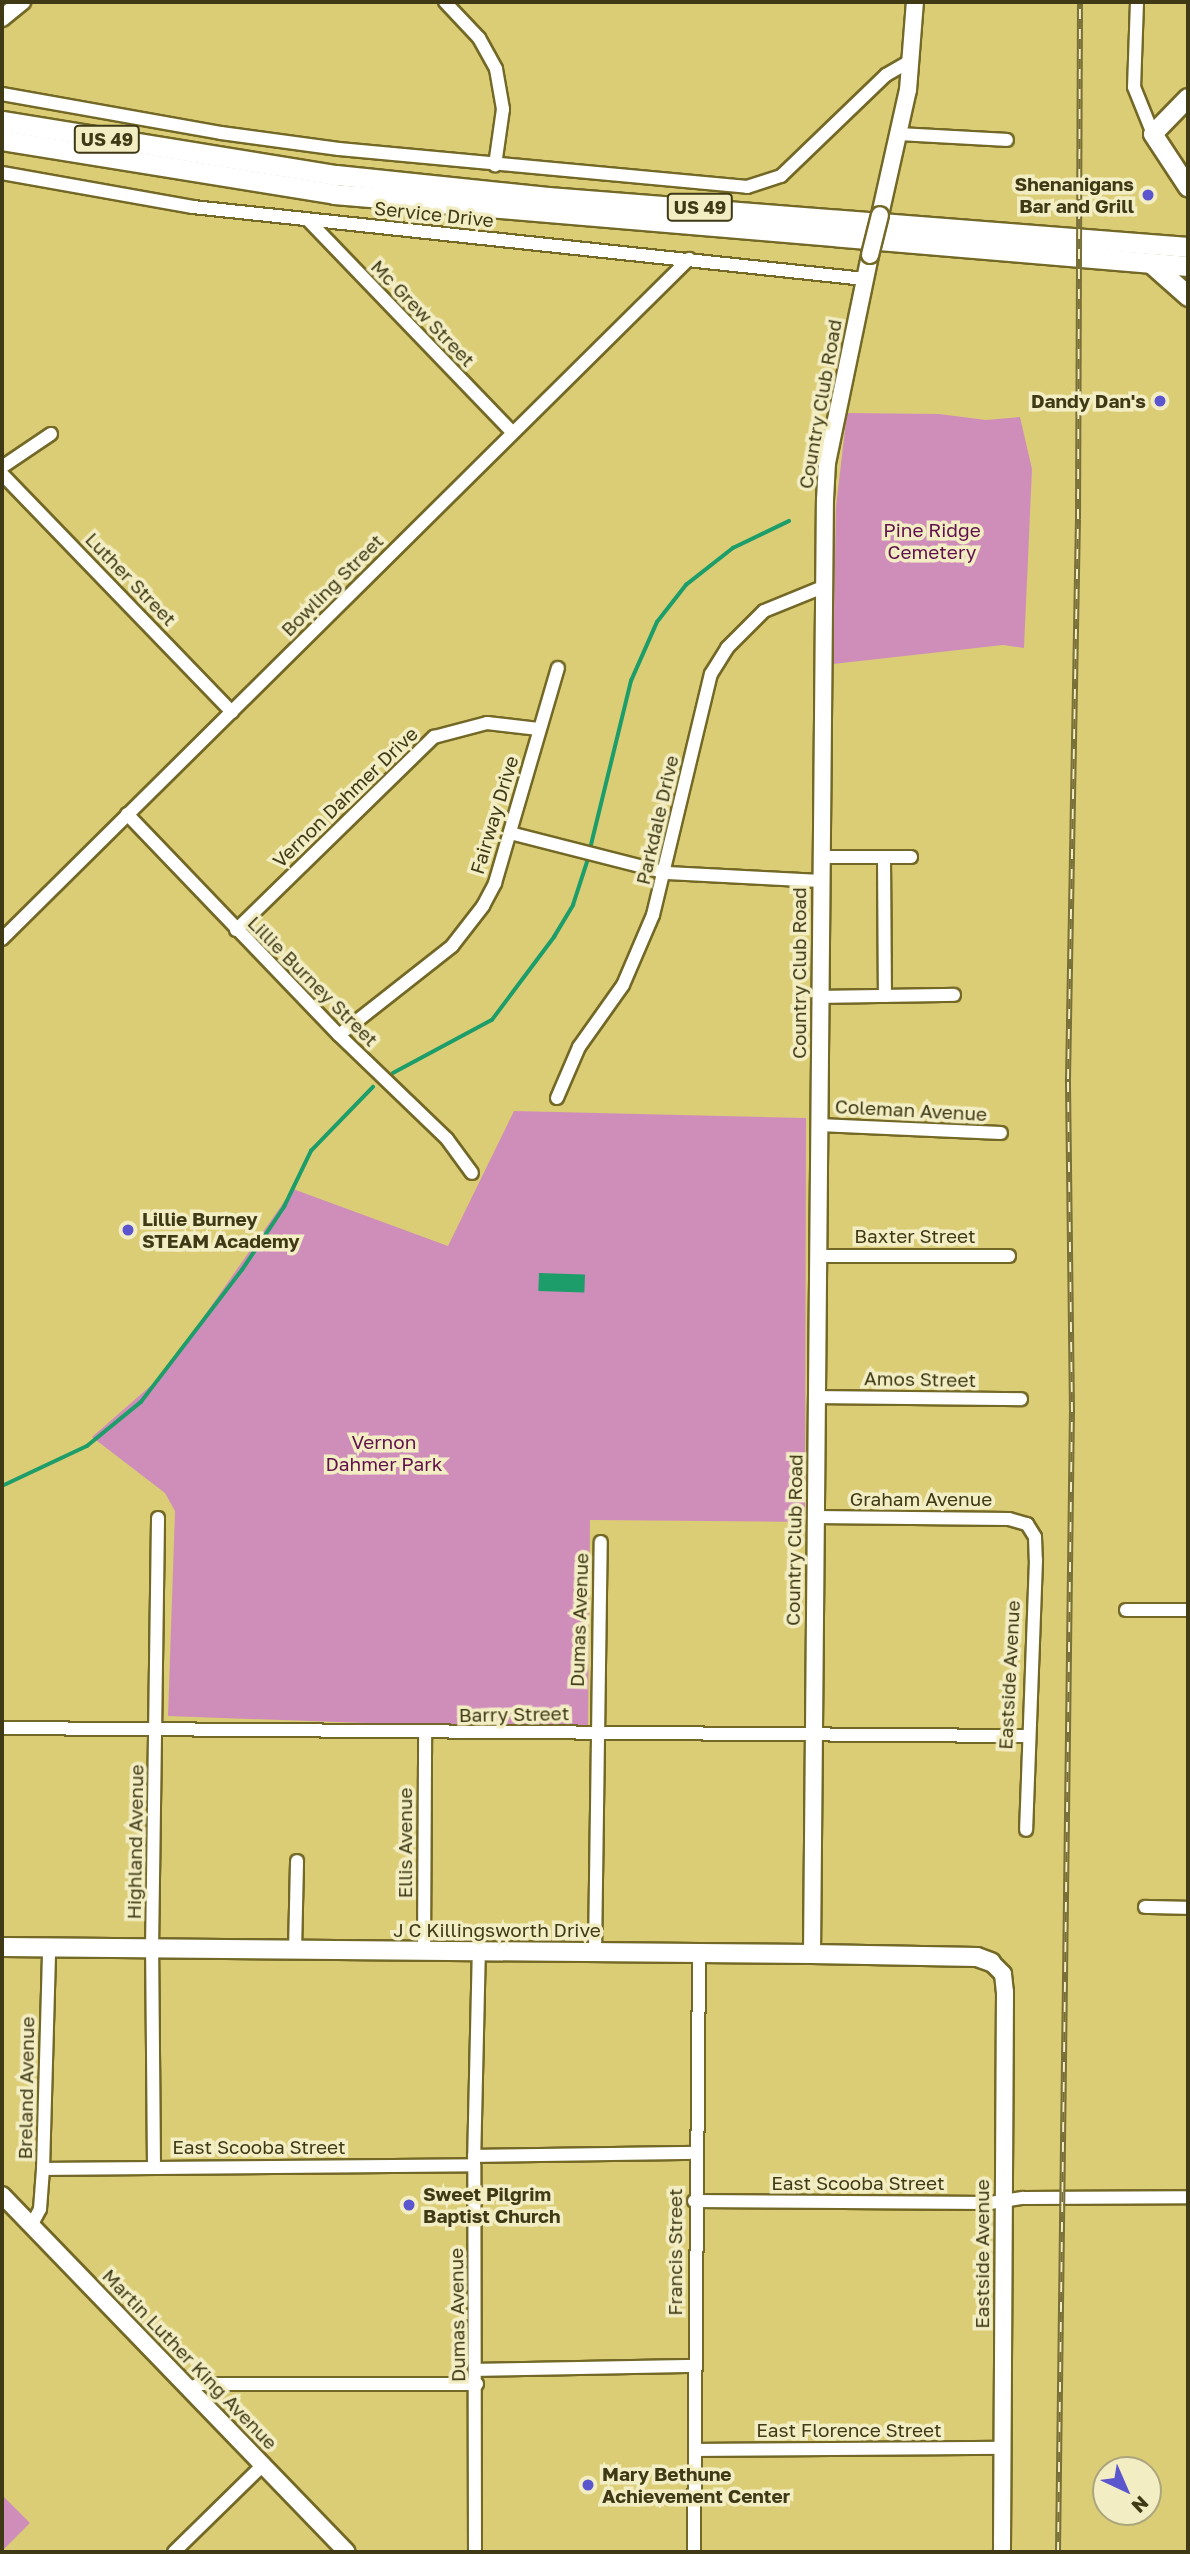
<!DOCTYPE html>
<html>
<head>
<meta charset="utf-8">
<style>
	body { margin:0 }
	#map { position:relative; width:1190px; height:2554px; overflow:hidden; background:#dbcd76; font-family:"Golos Text",sans-serif }
	div>[style] { position:absolute }
	[style*='--x'] { left:calc(var(--x)*1px); top:calc(var(--y)*1px); width:calc(var(--w)*1px); rotate:calc(var(--a)*1deg) }
	.green>* { inset:0; background:#cf8eb9 }
	.water>* { inset:0; background:#1c9d6a; transform-origin:0 0 }
	.stream>* { height:3.5px; margin:-1.75px; padding:0 1.75px; transform-origin:1.75px; border-radius:1.75px; background:#1c9d6a }
	.roads { filter:drop-shadow(2px 0 #736826) drop-shadow(-2px 0 #736826) drop-shadow(0 2px #736826) drop-shadow(0 -2px #736826) }
	.minor>* { height:12px; margin:-6px; padding:0 6px; transform-origin:6px; border-radius:6px; background:#fff }
	.tertiary>* { height:16px; margin:-8px; padding:0 8px; transform-origin:8px; border-radius:8px; background:#fff }
	.secondary>* { height:18px; margin:-9px; padding:0 9px; transform-origin:9px; border-radius:9px; background:#fff }
	.primary>* { height:19px; margin:-9.5px; padding:0 9.5px; transform-origin:9.5px; border-radius:9.5px; background:#fff }
	.rail>* { height:6px; margin-top:-3px; transform-origin:0; background:repeating-linear-gradient(90deg,#f3edc4 0 10px,#786f39 0 20px); box-sizing:border-box; border-block:2px solid #786f39 }
	.bridges { filter:drop-shadow(2px 0 #736826) drop-shadow(-2px 0 #736826) drop-shadow(0 2px #736826) drop-shadow(0 -2px #736826) }
	.tertiary-bridge>* { height:16px; margin:-8px; padding:0 8px; transform-origin:8px; border-radius:8px; background:#fff }
	.dots>* { width:19px; height:19px; translate:-50% -50%; box-sizing:border-box; border:4px solid #f3edc4; border-radius:50% }
	span { translate:-50% -50%; white-space:nowrap; text-align:center; line-height:1.15; -webkit-text-stroke:7px #f3edc4; paint-order:stroke }
	.shield-label span { padding:2px 5px; background:#f3edc4; border:2px solid; border-radius:5px; -webkit-text-stroke-width:0 }
	.shield-label { font-size:18px; color:#3f3915; font-weight:700 }
	.poi-label { font-size:19px; color:#3f3915; font-weight:700 }
	.right { translate:-100% -50%; text-align:right }
	.left { translate:0 -50%; text-align:left }
	.street-label { font-size:19px; color:#3f3915 }
	.park-label { font-size:19px; color:#60104c }
	.frame { position:absolute; inset:0; border:4px solid #3f3915; pointer-events:none }
	.north { position:absolute; left:1092px; top:2456px; width:70px; height:70px; box-sizing:border-box; background:#f3edc4; border:2px solid #aba57e; border-radius:50%; rotate:136deg; font-size:19px; font-weight:700; line-height:28px; text-align:center; color:#3f3915 }
	.north::after { content:''; display:block; margin:auto; width:24px; height:32px; background:#5b56ce; clip-path:polygon(50% 0,100% 100%,50% 72%,0 100%) }
</style>
</head>
<body>
<div id="map">
	<div class="green">
		<div style="clip-path:polygon(847px 413px,939px 414px,986px 420px,1020px 417px,1032px 469px,1024px 648px,1003px 645px,833px 664px,836px 506px)"></div>
		<div style="clip-path:polygon(514px 1111px,806px 1118px,805px 1522px,590px 1520px,588px 1731px,168px 1716px,175px 1511px,165px 1493px,92px 1437px,163px 1375px,293px 1189px,448px 1246px)"></div>
		<div style="clip-path:polygon(2px 2495px,30px 2523px,2px 2551px)"></div>
	</div>
	<div class="water">
		<div style="left:539px;top:1273px;width:46px;height:18px;rotate:2deg"></div>
	</div>
	<div class="stream">
		<div style="--x:591;--y:845;--w:169;--a:-76.3"></div>
		<div style="--x:631;--y:681;--w:64;--a:-66.2"></div>
		<div style="--x:657;--y:622;--w:47;--a:-51.9"></div>
		<div style="--x:686;--y:585;--w:60;--a:-38.2"></div>
		<div style="--x:733;--y:548;--w:62;--a:-25.7"></div>
		<div style="--x:393;--y:1073;--w:112;--a:-28.2"></div>
		<div style="--x:492;--y:1020;--w:104;--a:-53.2"></div>
		<div style="--x:554;--y:937;--w:37;--a:-59"></div>
		<div style="--x:573;--y:905;--w:45;--a:-72"></div>
		<div style="--x:2;--y:1486;--w:94;--a:-25.2"></div>
		<div style="--x:87;--y:1446;--w:70;--a:-39.2"></div>
		<div style="--x:141;--y:1402;--w:166;--a:-52.6"></div>
		<div style="--x:242;--y:1270;--w:76;--a:-56.3"></div>
		<div style="--x:284;--y:1207;--w:62;--a:-64.3"></div>
		<div style="--x:311;--y:1151;--w:89;--a:-45.9"></div>
	</div>
	<div class="roads">
		<div class="minor">
			<div style="--x:445;--y:2;--w:50;--a:46.6"></div>
			<div style="--x:479;--y:38;--w:35;--a:61"></div>
			<div style="--x:496;--y:69;--w:41;--a:80.1"></div>
			<div style="--x:503;--y:109;--w:57;--a:98.1"></div>
			<div style="--x:1137;--y:2;--w:85;--a:92"></div>
			<div style="--x:1134;--y:87;--w:51;--a:68"></div>
			<div style="--x:2;--y:94;--w:222;--a:10.1"></div>
			<div style="--x:221;--y:133;--w:119;--a:7.7"></div>
			<div style="--x:339;--y:149;--w:410;--a:5.3"></div>
			<div style="--x:747;--y:187;--w:36;--a:-18"></div>
			<div style="--x:781;--y:176;--w:146;--a:-43.9"></div>
			<div style="--x:886;--y:75;--w:30;--a:-30"></div>
			<div style="--x:900;--y:134;--w:107;--a:3.2"></div>
			<div style="--x:2;--y:173;--w:194;--a:10.1"></div>
			<div style="--x:193;--y:207;--w:675;--a:6.12"></div>
			<div style="--x:308;--y:220;--w:294;--a:46.1"></div>
			<div style="--x:2;--y:467;--w:59;--a:-34"></div>
			<div style="--x:2;--y:474;--w:331;--a:46"></div>
			<div style="--x:127;--y:814;--w:306;--a:46.2"></div>
			<div style="--x:339;--y:1035;--w:150;--a:43.9"></div>
			<div style="--x:447;--y:1139;--w:42;--a:53.7"></div>
			<div style="--x:510;--y:833;--w:162;--a:14.3"></div>
			<div style="--x:667;--y:873;--w:154;--a:3"></div>
			<div style="--x:821;--y:857;--w:90;--a:0"></div>
			<div style="--x:884;--y:859;--w:137;--a:89.6"></div>
			<div style="--x:236;--y:930;--w:277;--a:-44.3"></div>
			<div style="--x:434;--y:737;--w:55;--a:-14.8"></div>
			<div style="--x:487;--y:723;--w:52;--a:6.6"></div>
			<div style="--x:2;--y:939;--w:967;--a:-44.71"></div>
			<div style="--x:821;--y:997;--w:133;--a:-0.9"></div>
			<div style="--x:339;--y:1035;--w:144;--a:-38.2"></div>
			<div style="--x:452;--y:946;--w:51;--a:-52.2"></div>
			<div style="--x:483;--y:906;--w:26;--a:-62"></div>
			<div style="--x:495;--y:883;--w:224;--a:-73.7"></div>
			<div style="--x:557;--y:1098;--w:56;--a:-66.7"></div>
			<div style="--x:579;--y:1047;--w:76;--a:-54.6"></div>
			<div style="--x:623;--y:985;--w:76;--a:-66.8"></div>
			<div style="--x:653;--y:915;--w:248;--a:-76.5"></div>
			<div style="--x:711;--y:674;--w:31;--a:-58"></div>
			<div style="--x:727;--y:648;--w:52;--a:-45"></div>
			<div style="--x:764;--y:611;--w:64;--a:-22.1"></div>
			<div style="--x:819;--y:1125;--w:182;--a:2.5"></div>
			<div style="--x:821;--y:1256;--w:188;--a:0"></div>
			<div style="--x:818;--y:1397;--w:203;--a:0.6"></div>
			<div style="--x:815;--y:1517;--w:194;--a:0.6"></div>
			<div style="--x:1009;--y:1519;--w:19;--a:16"></div>
			<div style="--x:1027;--y:1524;--w:15;--a:58"></div>
			<div style="--x:1035;--y:1537;--w:23;--a:88"></div>
			<div style="--x:1036;--y:1560;--w:270;--a:92.1"></div>
			<div style="--x:1126;--y:1610;--w:62;--a:0"></div>
			<div style="--x:2;--y:1728;--w:1025;--a:0.45"></div>
			<div style="--x:1145;--y:1907;--w:43;--a:1.3"></div>
			<div style="--x:295;--y:1951;--w:90;--a:-88.7"></div>
			<div style="--x:424;--y:1951;--w:216;--a:-89.7"></div>
			<div style="--x:595;--y:1952;--w:410;--a:-89.2"></div>
			<div style="--x:474;--y:2156;--w:221;--a:-0.8"></div>
			<div style="--x:154;--y:2166;--w:216;--a:-90.5"></div>
			<div style="--x:152;--y:1950;--w:432;--a:-89.2"></div>
			<div style="--x:43;--y:2169;--w:431;--a:-0.5"></div>
			<div style="--x:694;--y:2201;--w:296;--a:0.4"></div>
			<div style="--x:990;--y:2203;--w:33;--a:-9"></div>
			<div style="--x:1023;--y:2198;--w:165;--a:-0.3"></div>
			<div style="--x:31;--y:2226;--w:19;--a:-62"></div>
			<div style="--x:40;--y:2209;--w:40;--a:-85.7"></div>
			<div style="--x:43;--y:2169;--w:221;--a:-88.4"></div>
			<div style="--x:477;--y:2370;--w:217;--a:-1.1"></div>
			<div style="--x:188;--y:2389;--w:12;--a:-24"></div>
			<div style="--x:199;--y:2384;--w:278;--a:0"></div>
			<div style="--x:695;--y:2450;--w:307;--a:-0.4"></div>
			<div style="--x:174;--y:2552;--w:126;--a:-44.4"></div>
			<div style="--x:475;--y:2552;--w:387;--a:-90.1"></div>
			<div style="--x:474;--y:2165;--w:213;--a:-88.7"></div>
			<div style="--x:694;--y:2552;--w:599;--a:-89.52"></div>
		</div>
		<div class="tertiary">
			<div style="--x:2;--y:18;--w:26;--a:-39"></div>
			<div style="--x:880;--y:215;--w:128;--a:-77.4"></div>
			<div style="--x:908;--y:90;--w:88;--a:-85.5"></div>
			<div style="--x:812;--y:1954;--w:1454;--a:-89.49"></div>
			<div style="--x:825;--y:500;--w:37;--a:-87"></div>
			<div style="--x:827;--y:463;--w:212;--a:-78.3"></div>
			<div style="--x:991;--y:1962;--w:17;--a:45"></div>
			<div style="--x:1003;--y:1974;--w:18;--a:84"></div>
			<div style="--x:1005;--y:1992;--w:560;--a:90.31"></div>
			<div style="--x:2;--y:2195;--w:496;--a:46"></div>
		</div>
		<div class="secondary">
			<div style="--x:1188;--y:98;--w:50;--a:134.2"></div>
			<div style="--x:1153;--y:134;--w:64;--a:56.6"></div>
			<div style="--x:2;--y:1947;--w:810;--a:0.5"></div>
			<div style="--x:812;--y:1954;--w:165;--a:1"></div>
			<div style="--x:977;--y:1957;--w:15;--a:20"></div>
		</div>
		<div class="primary">
			<div style="--x:2;--y:121;--w:338;--a:9.2"></div>
			<div style="--x:336;--y:175;--w:213;--a:5.9"></div>
			<div style="--x:548;--y:197;--w:642;--a:4.47"></div>
			<div style="--x:2;--y:140;--w:336;--a:9.2"></div>
			<div style="--x:334;--y:194;--w:857;--a:4.82"></div>
			<div style="--x:1153;--y:265;--w:47;--a:41.5"></div>
		</div>
	</div>
	<div class="rail">
		<div style="--x:1058;--y:2552;--w:1140;--a:-89.3"></div>
		<div style="--x:1072;--y:1412;--w:333;--a:-90.7"></div>
		<div style="--x:1068;--y:1079;--w:560;--a:-88.98"></div>
		<div style="--x:1078;--y:519;--w:517;--a:-89.78"></div>
	</div>
	<div class="bridges">
		<div class="tertiary-bridge">
			<div style="--x:870;--y:255;--w:41;--a:-76"></div>
		</div>
	</div>
	<div class="dots">
		<div style="left:1148px;top:195px;background:#5b56ce"></div>
		<div style="left:1160px;top:401px;background:#5b56ce"></div>
		<div style="left:128px;top:1230px;background:#5b56ce"></div>
		<div style="left:409px;top:2205px;background:#5b56ce"></div>
		<div style="left:588px;top:2485px;background:#5b56ce"></div>
	</div>
	<div class="shield-label">
		<span style="left:107px;top:139px">US 49</span>
		<span style="left:700px;top:207px">US 49</span>
	</div>
	<div class="poi-label">
		<span class="right" style="left:1134px;top:195px">Shenanigans<br>Bar and Grill</span>
		<span class="right" style="left:1146px;top:401px">Dandy Dan's</span>
		<span class="left" style="left:142px;top:1230px">Lillie Burney<br>STEAM Academy</span>
		<span class="left" style="left:423px;top:2205px">Sweet Pilgrim<br>Baptist Church</span>
		<span class="left" style="left:602px;top:2485px">Mary Bethune<br>Achievement Center</span>
	</div>
	<div class="street-label">
		<span style="left:434px;top:214px;rotate:6deg">Service Drive</span>
		<span style="left:423px;top:313px;rotate:46deg">Mc Grew Street</span>
		<span style="left:820px;top:404px;rotate:-80deg">Country Club Road</span>
		<span style="left:131px;top:579px;rotate:46deg">Luther Street</span>
		<span style="left:332px;top:585px;rotate:-45deg">Bowling Street</span>
		<span style="left:345px;top:797px;rotate:-44deg">Vernon Dahmer Drive</span>
		<span style="left:494px;top:815px;rotate:-73deg">Fairway Drive</span>
		<span style="left:657px;top:820px;rotate:-77deg">Parkdale Drive</span>
		<span style="left:799px;top:973px;rotate:-90deg">Country Club Road</span>
		<span style="left:313px;top:981px;rotate:45deg">Lillie Burney Street</span>
		<span style="left:911px;top:1110px;rotate:3deg">Coleman Avenue</span>
		<span style="left:915px;top:1236px">Baxter Street</span>
		<span style="left:920px;top:1379px;rotate:1deg">Amos Street</span>
		<span style="left:921px;top:1499px">Graham Avenue</span>
		<span style="left:794px;top:1540px;rotate:-89deg">Country Club Road</span>
		<span style="left:579px;top:1620px;rotate:-88deg">Dumas Avenue</span>
		<span style="left:1009px;top:1675px;rotate:-87deg">Eastside Avenue</span>
		<span style="left:514px;top:1714px;rotate:-1deg">Barry Street</span>
		<span style="left:135px;top:1842px;rotate:-89deg">Highland Avenue</span>
		<span style="left:405px;top:1843px;rotate:-90deg">Ellis Avenue</span>
		<span style="left:497px;top:1930px">J C Killingsworth Drive</span>
		<span style="left:26px;top:2088px;rotate:-89deg">Breland Avenue</span>
		<span style="left:259px;top:2147px">East Scooba Street</span>
		<span style="left:858px;top:2183px">East Scooba Street</span>
		<span style="left:675px;top:2252px;rotate:-90deg">Francis Street</span>
		<span style="left:982px;top:2254px;rotate:-90deg">Eastside Avenue</span>
		<span style="left:457px;top:2315px;rotate:-91deg">Dumas Avenue</span>
		<span style="left:190px;top:2359px;rotate:46deg">Martin Luther King Avenue</span>
		<span style="left:849px;top:2430px">East Florence Street</span>
	</div>
	<div class="park-label">
		<span style="left:932px;top:541px">Pine Ridge<br>Cemetery</span>
		<span style="left:384px;top:1453px">Vernon<br>Dahmer Park</span>
	</div>
	<div class="frame"></div>
	<div class="north">N</div>
</div>
</body>
</html>
